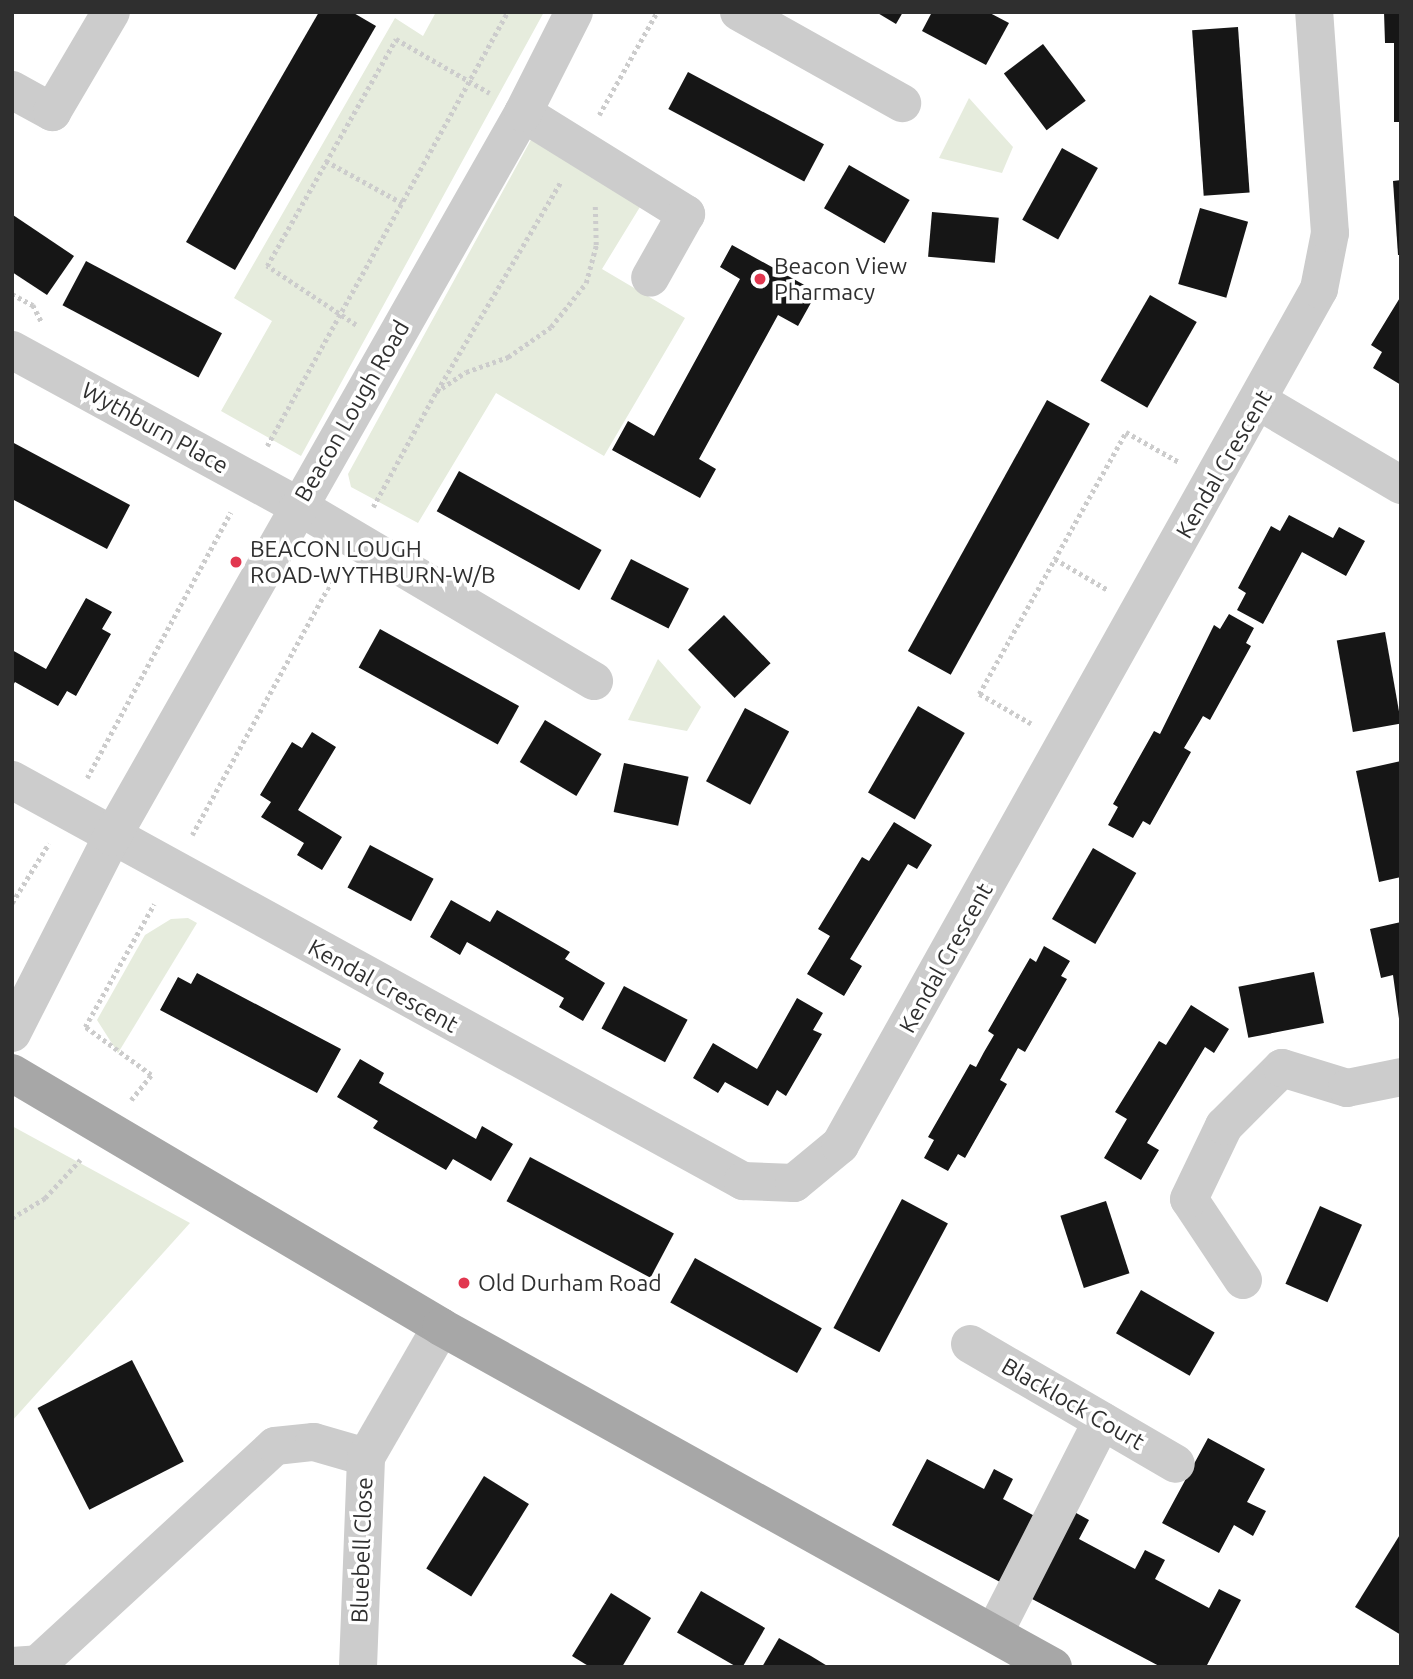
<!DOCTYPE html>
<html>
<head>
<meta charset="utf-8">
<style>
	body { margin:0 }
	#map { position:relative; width:1413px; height:1679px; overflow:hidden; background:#fff; font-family:Ubuntu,sans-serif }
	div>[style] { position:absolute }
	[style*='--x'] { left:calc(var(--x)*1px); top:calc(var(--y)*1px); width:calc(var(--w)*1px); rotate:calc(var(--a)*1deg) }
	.green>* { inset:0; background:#e6ecdd }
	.building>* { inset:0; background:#161616; transform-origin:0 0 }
	.path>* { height:4.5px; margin-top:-2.25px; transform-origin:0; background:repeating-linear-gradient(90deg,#ccc 0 3.5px,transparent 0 7px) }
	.minor>* { height:38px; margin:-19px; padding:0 19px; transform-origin:19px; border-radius:19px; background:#ccc }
	.major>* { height:38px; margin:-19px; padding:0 19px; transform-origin:19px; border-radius:19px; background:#a7a7a7 }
	.dots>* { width:19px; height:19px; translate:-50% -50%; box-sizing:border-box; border:4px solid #fff; border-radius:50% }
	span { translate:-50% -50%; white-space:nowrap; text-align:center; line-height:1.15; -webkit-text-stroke:7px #fff; paint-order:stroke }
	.poi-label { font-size:23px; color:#2f2f2f }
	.left { translate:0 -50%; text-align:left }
	.street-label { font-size:23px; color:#2f2f2f }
	.frame { position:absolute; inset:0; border:14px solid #2f2f2f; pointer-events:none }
</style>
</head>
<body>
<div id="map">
	<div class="green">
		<div style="clip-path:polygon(436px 12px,544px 12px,301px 456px,221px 411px,272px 321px,234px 298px,395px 18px,423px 36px)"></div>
		<div style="clip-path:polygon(969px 98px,1013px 147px,1002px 173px,939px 158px)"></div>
		<div style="clip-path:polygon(533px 136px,643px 202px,602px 269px,685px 318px,604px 456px,496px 393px,418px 523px,351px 487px,348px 474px)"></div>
		<div style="clip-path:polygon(658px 659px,701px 707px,687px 731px,628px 720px)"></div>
		<div style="clip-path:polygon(188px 918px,197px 923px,118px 1053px,97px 1020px,145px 935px,171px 919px)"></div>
		<div style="clip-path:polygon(12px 1126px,190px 1223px,12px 1421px)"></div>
	</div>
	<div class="building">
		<div style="clip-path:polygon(319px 12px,352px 12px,376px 26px,235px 270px,186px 242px)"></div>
		<div style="clip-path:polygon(876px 12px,903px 12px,896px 24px)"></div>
		<div style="clip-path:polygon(932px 12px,988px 12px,1009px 23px,986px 65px,922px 31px)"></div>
		<div style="clip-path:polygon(1384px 12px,1401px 12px,1401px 122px,1394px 122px,1394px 43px,1385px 43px)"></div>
		<div style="left:1238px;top:27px;width:166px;height:46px;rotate:86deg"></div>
		<div style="left:1043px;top:44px;width:71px;height:49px;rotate:53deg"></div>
		<div style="left:688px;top:72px;width:154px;height:42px;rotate:28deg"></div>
		<div style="left:1062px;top:148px;width:41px;height:82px;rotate:29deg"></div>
		<div style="left:849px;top:165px;width:70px;height:50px;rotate:30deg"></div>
		<div style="clip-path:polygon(1401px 180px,1401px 255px,1398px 255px,1393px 181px)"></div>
		<div style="left:1200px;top:208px;width:50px;height:79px;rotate:16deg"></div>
		<div style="left:932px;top:212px;width:67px;height:45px;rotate:5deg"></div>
		<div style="clip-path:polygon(13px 215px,74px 256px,47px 295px,12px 272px)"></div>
		<div style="clip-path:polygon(732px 245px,817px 292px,798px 326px,778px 315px,699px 459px,716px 469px,700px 498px,612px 450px,628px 421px,654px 436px,740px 279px,720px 267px)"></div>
		<div style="left:86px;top:261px;width:154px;height:50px;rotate:28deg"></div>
		<div style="left:1150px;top:295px;width:54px;height:99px;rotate:30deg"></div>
		<div style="clip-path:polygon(1401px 296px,1401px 385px,1373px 368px,1382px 352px,1371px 345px)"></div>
		<div style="left:1047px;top:400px;width:49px;height:287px;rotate:29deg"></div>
		<div style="clip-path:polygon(12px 442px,130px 505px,107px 549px,12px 499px)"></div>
		<div style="left:459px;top:471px;width:163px;height:46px;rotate:29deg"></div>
		<div style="clip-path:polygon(1289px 515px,1333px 538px,1339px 527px,1365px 541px,1346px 576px,1302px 552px,1263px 624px,1237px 610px,1246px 593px,1238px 588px,1271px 526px,1280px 531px)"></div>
		<div style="left:631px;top:559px;width:65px;height:45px;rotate:27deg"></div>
		<div style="clip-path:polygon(86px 598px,112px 612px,102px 629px,111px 634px,76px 696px,67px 691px,58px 706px,15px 682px,12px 687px,12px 650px,46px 669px)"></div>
		<div style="clip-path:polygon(1229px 614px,1254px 628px,1246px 643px,1251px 646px,1210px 720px,1203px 716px,1193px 733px,1184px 748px,1191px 752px,1150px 825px,1143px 821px,1133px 838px,1108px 825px,1118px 807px,1113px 804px,1154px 731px,1160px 734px,1214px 625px,1220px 629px)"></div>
		<div style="left:724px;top:615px;width:67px;height:50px;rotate:46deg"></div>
		<div style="left:380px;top:629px;width:159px;height:44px;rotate:29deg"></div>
		<div style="left:1385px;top:632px;width:93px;height:49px;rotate:80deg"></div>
		<div style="left:918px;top:706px;width:54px;height:100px;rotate:30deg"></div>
		<div style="left:745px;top:708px;width:50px;height:83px;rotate:28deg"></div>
		<div style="left:545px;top:720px;width:66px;height:49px;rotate:31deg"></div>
		<div style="clip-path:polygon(312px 732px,336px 747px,298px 810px,342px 837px,322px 870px,297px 855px,304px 843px,261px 817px,271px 802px,260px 795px,292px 742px,302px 748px)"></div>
		<div style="clip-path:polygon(1401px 761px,1401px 877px,1379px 882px,1356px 771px)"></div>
		<div style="left:624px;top:763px;width:66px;height:50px;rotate:12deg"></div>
		<div style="clip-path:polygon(894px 822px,932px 845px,917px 869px,908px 864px,850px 959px,862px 966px,844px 996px,807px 974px,830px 936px,818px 929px,862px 857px,869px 861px)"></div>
		<div style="left:370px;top:845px;width:72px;height:48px;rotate:28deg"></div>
		<div style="left:1093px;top:848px;width:50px;height:82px;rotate:30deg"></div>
		<div style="clip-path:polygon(451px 900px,490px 922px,497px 910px,570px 952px,565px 959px,605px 983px,583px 1021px,559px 1007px,564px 998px,467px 942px,460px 955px,430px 937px)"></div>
		<div style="clip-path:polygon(1401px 922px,1401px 1026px,1400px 1026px,1393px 975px,1381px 978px,1370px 929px)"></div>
		<div style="clip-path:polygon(1044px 946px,1070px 961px,1061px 976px,1067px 979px,1025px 1052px,1018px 1048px,1000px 1080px,1007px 1084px,965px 1158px,958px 1154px,948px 1171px,924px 1158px,934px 1140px,928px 1137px,970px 1064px,976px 1067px,984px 1052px,994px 1035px,988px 1031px,1030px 958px,1036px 962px)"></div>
		<div style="left:1314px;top:972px;width:52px;height:77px;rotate:79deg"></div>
		<div style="clip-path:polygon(197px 973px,341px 1049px,317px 1093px,160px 1010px,178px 977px,191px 984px)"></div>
		<div style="left:624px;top:986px;width:72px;height:48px;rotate:28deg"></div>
		<div style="clip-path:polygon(797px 998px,823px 1013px,813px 1030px,822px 1034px,786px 1096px,777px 1090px,768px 1106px,725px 1082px,718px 1093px,693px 1078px,713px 1043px,757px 1069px)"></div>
		<div style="clip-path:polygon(1191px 1005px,1229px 1029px,1214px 1053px,1205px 1047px,1147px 1143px,1159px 1150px,1141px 1180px,1104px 1158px,1127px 1119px,1115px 1112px,1159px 1041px,1166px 1045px)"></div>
		<div style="clip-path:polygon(360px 1059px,384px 1073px,379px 1083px,476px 1139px,482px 1126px,513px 1144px,491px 1181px,453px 1159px,446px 1170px,373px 1128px,378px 1121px,337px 1097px)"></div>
		<div style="left:530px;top:1157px;width:163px;height:50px;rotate:28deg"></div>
		<div style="left:902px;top:1199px;width:52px;height:146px;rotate:28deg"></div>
		<div style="left:1106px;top:1201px;width:76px;height:48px;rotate:72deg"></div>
		<div style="left:1320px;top:1206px;width:46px;height:85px;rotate:24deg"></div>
		<div style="left:695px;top:1258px;width:145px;height:51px;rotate:29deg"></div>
		<div style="left:1141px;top:1290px;width:85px;height:50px;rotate:30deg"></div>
		<div style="left:132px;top:1360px;width:114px;height:106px;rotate:63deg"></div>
		<div style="clip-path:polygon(1208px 1438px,1265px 1469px,1247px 1502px,1266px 1511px,1253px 1536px,1234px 1525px,1219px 1553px,1162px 1523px)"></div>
		<div style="clip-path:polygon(927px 1459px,984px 1489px,994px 1469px,1013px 1479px,1003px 1499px,1057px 1528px,1067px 1508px,1089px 1520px,1079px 1539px,1135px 1569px,1145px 1550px,1165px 1560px,1155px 1579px,1209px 1608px,1219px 1589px,1241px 1600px,1206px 1667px,1161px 1667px,892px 1525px)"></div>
		<div style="left:484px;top:1476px;width:53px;height:109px;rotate:32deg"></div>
		<div style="clip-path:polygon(1401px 1533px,1401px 1635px,1355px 1607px)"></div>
		<div style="left:701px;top:1591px;width:74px;height:48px;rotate:30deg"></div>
		<div style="clip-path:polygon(611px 1593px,651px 1618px,622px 1667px,590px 1667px,572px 1656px)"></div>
		<div style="clip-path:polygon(779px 1638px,811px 1656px,829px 1667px,762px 1667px)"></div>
	</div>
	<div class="path">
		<div style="--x:599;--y:115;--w:118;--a:-60.6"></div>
		<div style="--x:326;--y:161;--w:87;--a:28.9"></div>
		<div style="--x:12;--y:294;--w:24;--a:28"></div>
		<div style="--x:33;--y:305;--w:18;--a:63"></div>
		<div style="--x:356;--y:325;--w:107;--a:-146.5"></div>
		<div style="--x:267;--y:266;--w:261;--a:-60.4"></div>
		<div style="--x:396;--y:39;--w:108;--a:29.9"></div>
		<div style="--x:437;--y:391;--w:244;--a:-59.4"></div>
		<div style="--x:267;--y:446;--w:496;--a:-61"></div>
		<div style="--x:373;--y:507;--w:131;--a:-61.3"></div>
		<div style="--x:436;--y:392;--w:36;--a:-34"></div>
		<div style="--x:466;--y:372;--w:45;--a:-19.7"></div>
		<div style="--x:508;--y:357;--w:52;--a:-34.9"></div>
		<div style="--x:551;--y:327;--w:56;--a:-51.5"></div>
		<div style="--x:586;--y:283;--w:39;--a:-75"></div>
		<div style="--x:596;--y:245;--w:41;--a:-91.4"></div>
		<div style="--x:1055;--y:559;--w:61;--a:30.3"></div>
		<div style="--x:1031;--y:724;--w:60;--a:-150"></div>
		<div style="--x:979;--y:694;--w:300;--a:-60.7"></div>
		<div style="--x:1126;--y:432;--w:61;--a:29.5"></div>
		<div style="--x:87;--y:778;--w:302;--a:-61.6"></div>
		<div style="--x:192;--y:835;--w:299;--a:-61.2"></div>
		<div style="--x:12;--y:903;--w:70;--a:-58.3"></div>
		<div style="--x:131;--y:1100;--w:32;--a:-51"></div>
		<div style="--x:151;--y:1075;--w:82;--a:-144"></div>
		<div style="--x:85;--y:1027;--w:141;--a:-60.7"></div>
		<div style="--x:12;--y:1218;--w:39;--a:-31"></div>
		<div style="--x:45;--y:1198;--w:52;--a:-47.4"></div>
	</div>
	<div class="minor">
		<div style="--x:739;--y:12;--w:187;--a:29.2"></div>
		<div style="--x:12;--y:90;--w:46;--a:28.8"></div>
		<div style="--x:52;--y:112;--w:116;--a:-59.5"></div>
		<div style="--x:523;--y:113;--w:192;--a:31.8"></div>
		<div style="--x:686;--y:214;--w:73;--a:119.4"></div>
		<div style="--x:12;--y:350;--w:326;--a:28.6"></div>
		<div style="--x:298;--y:506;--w:344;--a:30.6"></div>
		<div style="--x:1260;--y:402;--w:164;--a:30.5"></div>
		<div style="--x:12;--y:780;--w:834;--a:28.75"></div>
		<div style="--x:743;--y:1181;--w:51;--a:2.2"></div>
		<div style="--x:794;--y:1183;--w:60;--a:-39.6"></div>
		<div style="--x:840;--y:1145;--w:981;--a:-60.77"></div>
		<div style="--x:1319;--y:289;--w:57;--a:-78.9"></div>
		<div style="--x:1330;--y:233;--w:222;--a:-94.1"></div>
		<div style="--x:12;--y:1033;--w:220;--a:-63"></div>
		<div style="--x:112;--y:837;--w:833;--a:-60.42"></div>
		<div style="--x:523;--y:113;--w:113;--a:-63.2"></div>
		<div style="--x:1243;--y:1280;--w:97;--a:-123.7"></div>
		<div style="--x:1189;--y:1199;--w:81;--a:-64.4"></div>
		<div style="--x:1224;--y:1126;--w:82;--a:-45"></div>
		<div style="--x:1282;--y:1068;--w:68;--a:17.1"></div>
		<div style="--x:1347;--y:1088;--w:55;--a:-11.5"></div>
		<div style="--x:970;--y:1344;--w:238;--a:30.2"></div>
		<div style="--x:994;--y:1633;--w:238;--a:-63"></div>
		<div style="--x:12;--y:1666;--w:26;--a:-4"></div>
		<div style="--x:38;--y:1664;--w:322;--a:-42.6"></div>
		<div style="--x:275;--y:1446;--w:39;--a:-6"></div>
		<div style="--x:314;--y:1442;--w:54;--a:16.1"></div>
		<div style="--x:358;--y:1667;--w:210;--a:-87.8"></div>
		<div style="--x:366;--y:1457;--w:150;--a:-60"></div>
	</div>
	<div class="major">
		<div style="--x:12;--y:1073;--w:499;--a:30.6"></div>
		<div style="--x:441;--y:1327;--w:700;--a:29.05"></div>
	</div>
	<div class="dots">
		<div style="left:760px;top:279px;background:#e1374f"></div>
		<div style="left:236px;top:562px;background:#e1374f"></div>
		<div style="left:464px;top:1283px;background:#e1374f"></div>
	</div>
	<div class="poi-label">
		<span class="left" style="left:774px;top:279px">Beacon View<br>Pharmacy</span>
		<span class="left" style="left:250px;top:562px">BEACON LOUGH<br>ROAD-WYTHBURN-W/B</span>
		<span class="left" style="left:478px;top:1283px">Old Durham Road</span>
	</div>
	<div class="street-label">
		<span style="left:352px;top:411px;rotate:-60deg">Beacon Lough Road</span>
		<span style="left:155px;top:428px;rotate:29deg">Wythburn Place</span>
		<span style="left:1224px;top:464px;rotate:-60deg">Kendal Crescent</span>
		<span style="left:946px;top:958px;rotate:-61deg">Kendal Crescent</span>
		<span style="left:383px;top:986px;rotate:29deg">Kendal Crescent</span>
		<span style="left:1073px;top:1404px;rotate:30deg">Blacklock Court</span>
		<span style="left:362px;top:1550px;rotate:-88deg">Bluebell Close</span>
	</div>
	<div class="frame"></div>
</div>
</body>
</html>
